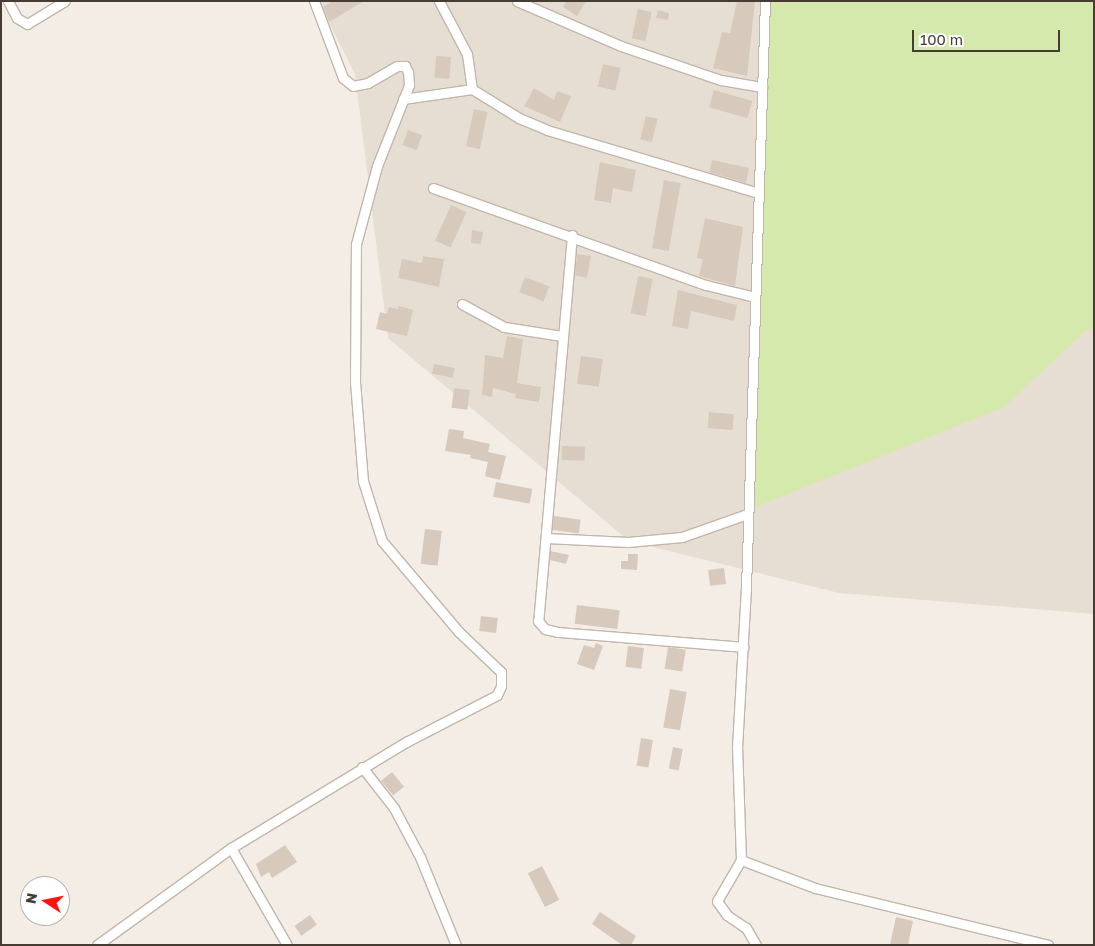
<!DOCTYPE html>
<html>
<head>
<meta charset="utf-8">
<style>
	body { margin:0 }
	#map { position:relative; width:1095px; height:946px; overflow:hidden; background:#f3ede5; font-family:"Golos Text",sans-serif }
	div>[style] { position:absolute }
	[style*='--x'] { left:calc(var(--x)*1px); top:calc(var(--y)*1px); width:calc(var(--w)*1px); rotate:calc(var(--a)*1deg) }
	.residential>* { inset:0; background:#e7ded3 }
	.green>* { inset:0; background:#d6e9ac }
	.building>* { inset:0; background:#d8c9bd; transform-origin:0 0 }
	.roads { filter:drop-shadow(1px 0 #c2b6aa) drop-shadow(-1px 0 #c2b6aa) drop-shadow(0 1px #c2b6aa) drop-shadow(0 -1px #c2b6aa) }
	.minor>* { height:9px; margin:-4.5px; padding:0 4.5px; transform-origin:4.5px; border-radius:4.5px; background:#fff }
	span { translate:-50% -50%; white-space:nowrap; text-align:center; line-height:1.15; -webkit-text-stroke:4px #fff; paint-order:stroke }
	.frame { position:absolute; inset:0; border:2px solid #463c34; pointer-events:none }
	.north { position:absolute; left:20px; top:876px; width:50px; height:50px; box-sizing:border-box; background:#fff; border:1px solid #b5b1ae; border-radius:50%; rotate:281deg; font-size:14px; font-weight:700; line-height:20px; text-align:center; color:#463c34 }
	.north::after { content:''; display:block; margin:auto; width:18px; height:22px; background:#ff1110; clip-path:polygon(50% 0,100% 100%,50% 72%,0 100%) }
	.scale { position:absolute; left:912px; top:30px; width:148px; height:22px; box-sizing:border-box; border:2px solid #463c34; border-top:0; padding-left:6px; font-size:15px; line-height:18px; white-space:nowrap; color:#463c34; -webkit-text-stroke:4px #fff; paint-order:stroke }
</style>
</head>
<body>
<div id="map">
	<div class="residential">
		<div style="clip-path:polygon(318px 1px,1094px 1px,1094px 614px,839px 593px,629px 541px,388px 338px,355px 74px)"></div>
	</div>
	<div class="green">
		<div style="clip-path:polygon(770px 1px,1094px 1px,1094px 329px,1087px 330px,1004px 407px,746px 511px)"></div>
	</div>
	<div class="building">
		<div style="clip-path:polygon(333px 1px,364px 1px,329px 22px,323px 7px)"></div>
		<div style="clip-path:polygon(566px 1px,586px 1px,577px 16px,563px 7px)"></div>
		<div style="clip-path:polygon(737px 1px,755px 1px,747px 76px,713px 68px,722px 32px,730px 33px)"></div>
		<div style="left:638px;top:9px;width:14px;height:30px;rotate:12deg"></div>
		<div style="clip-path:polygon(658px 10px,669px 13px,668px 20px,656px 18px)"></div>
		<div style="left:436px;top:56px;width:15px;height:22px;rotate:4deg"></div>
		<div style="left:603px;top:64px;width:18px;height:23px;rotate:13deg"></div>
		<div style="clip-path:polygon(534px 88px,554px 100px,557px 91px,571px 96px,560px 122px,524px 106px)"></div>
		<div style="left:714px;top:90px;width:40px;height:18px;rotate:16deg"></div>
		<div style="left:474px;top:109px;width:14px;height:38px;rotate:12deg"></div>
		<div style="left:646px;top:116px;width:12px;height:24px;rotate:14deg"></div>
		<div style="left:408px;top:130px;width:15px;height:16px;rotate:20deg"></div>
		<div style="clip-path:polygon(712px 160px,749px 168px,746px 183px,709px 172px)"></div>
		<div style="clip-path:polygon(600px 162px,636px 170px,632px 192px,613px 188px,611px 203px,594px 200px)"></div>
		<div style="left:664px;top:180px;width:17px;height:69px;rotate:10deg"></div>
		<div style="left:451px;top:205px;width:17px;height:39px;rotate:24deg"></div>
		<div style="clip-path:polygon(705px 218px,743px 227px,735px 286px,699px 276px,703px 259px,697px 258px)"></div>
		<div style="clip-path:polygon(472px 230px,483px 232px,481px 244px,471px 243px)"></div>
		<div style="clip-path:polygon(577px 254px,591px 256px,587px 278px,575px 275px)"></div>
		<div style="clip-path:polygon(423px 256px,444px 259px,439px 287px,398px 278px,402px 259px,422px 263px)"></div>
		<div style="left:638px;top:276px;width:15px;height:38px;rotate:11deg"></div>
		<div style="left:525px;top:277px;width:26px;height:16px;rotate:21deg"></div>
		<div style="clip-path:polygon(678px 290px,737px 305px,734px 321px,691px 311px,688px 329px,672px 326px)"></div>
		<div style="clip-path:polygon(399px 306px,413px 310px,407px 336px,376px 329px,380px 312px,387px 314px,389px 307px,398px 309px)"></div>
		<div style="clip-path:polygon(507px 336px,523px 339px,517px 383px,541px 387px,539px 402px,515px 398px,516px 394px,493px 388px,492px 397px,482px 395px,485px 355px,503px 358px)"></div>
		<div style="left:581px;top:356px;width:22px;height:28px;rotate:8deg"></div>
		<div style="left:434px;top:364px;width:21px;height:10px;rotate:11deg"></div>
		<div style="left:454px;top:388px;width:16px;height:20px;rotate:7deg"></div>
		<div style="left:709px;top:412px;width:25px;height:16px;rotate:5deg"></div>
		<div style="clip-path:polygon(449px 429px,464px 431px,463px 438px,490px 444px,488px 452px,506px 456px,500px 480px,485px 476px,488px 462px,470px 458px,471px 455px,445px 451px)"></div>
		<div style="left:562px;top:446px;width:23px;height:14px;rotate:2deg"></div>
		<div style="left:496px;top:482px;width:37px;height:15px;rotate:11deg"></div>
		<div style="left:554px;top:516px;width:27px;height:14px;rotate:8deg"></div>
		<div style="left:425px;top:529px;width:17px;height:35px;rotate:7deg"></div>
		<div style="clip-path:polygon(550px 551px,569px 555px,566px 564px,550px 560px)"></div>
		<div style="clip-path:polygon(628px 554px,638px 554px,637px 570px,621px 569px,621px 561px,628px 561px)"></div>
		<div style="left:724px;top:568px;width:16px;height:16px;rotate:83deg"></div>
		<div style="left:577px;top:605px;width:43px;height:19px;rotate:7deg"></div>
		<div style="left:481px;top:616px;width:17px;height:15px;rotate:7deg"></div>
		<div style="clip-path:polygon(596px 643px,603px 646px,594px 670px,577px 664px,584px 645px,594px 648px)"></div>
		<div style="left:628px;top:646px;width:16px;height:21px;rotate:7deg"></div>
		<div style="left:668px;top:647px;width:18px;height:22px;rotate:9deg"></div>
		<div style="left:670px;top:689px;width:17px;height:39px;rotate:10deg"></div>
		<div style="left:641px;top:738px;width:12px;height:28px;rotate:9deg"></div>
		<div style="left:673px;top:747px;width:10px;height:22px;rotate:11deg"></div>
		<div style="left:392px;top:772px;width:19px;height:14px;rotate:51deg"></div>
		<div style="clip-path:polygon(285px 845px,297px 862px,272px 878px,269px 872px,261px 877px,256px 864px)"></div>
		<div style="left:542px;top:866px;width:38px;height:16px;rotate:63deg"></div>
		<div style="clip-path:polygon(600px 912px,636px 936px,631px 945px,622px 945px,592px 924px)"></div>
		<div style="left:310px;top:915px;width:12px;height:19px;rotate:55deg"></div>
		<div style="clip-path:polygon(896px 917px,913px 921px,908px 945px,890px 945px)"></div>
	</div>
	<div class="roads">
		<div class="minor">
			<div style="--x:8;--y:1;--w:19;--a:62"></div>
			<div style="--x:17;--y:18;--w:12;--a:31"></div>
			<div style="--x:27;--y:24;--w:44;--a:-31.2"></div>
			<div style="--x:439;--y:1;--w:60;--a:62.2"></div>
			<div style="--x:467;--y:54;--w:35;--a:82"></div>
			<div style="--x:517;--y:1;--w:113;--a:23.4"></div>
			<div style="--x:621;--y:46;--w:106;--a:18.8"></div>
			<div style="--x:721;--y:80;--w:42;--a:9.7"></div>
			<div style="--x:403;--y:99;--w:70;--a:-8.2"></div>
			<div style="--x:472;--y:89;--w:55;--a:31.7"></div>
			<div style="--x:519;--y:118;--w:30;--a:23"></div>
			<div style="--x:547;--y:130;--w:221;--a:16.6"></div>
			<div style="--x:433;--y:188;--w:290;--a:19.6"></div>
			<div style="--x:706;--y:285;--w:50;--a:13.8"></div>
			<div style="--x:572;--y:235;--w:387;--a:95"></div>
			<div style="--x:538;--y:621;--w:11;--a:49"></div>
			<div style="--x:545;--y:629;--w:13;--a:13"></div>
			<div style="--x:558;--y:632;--w:186;--a:4.6"></div>
			<div style="--x:462;--y:304;--w:48;--a:28.7"></div>
			<div style="--x:504;--y:327;--w:59;--a:8.8"></div>
			<div style="--x:546;--y:538;--w:82;--a:2.8"></div>
			<div style="--x:628;--y:542;--w:54;--a:-5.3"></div>
			<div style="--x:682;--y:537;--w:69;--a:-19.5"></div>
			<div style="--x:362;--y:767;--w:52;--a:52"></div>
			<div style="--x:394;--y:808;--w:55;--a:62"></div>
			<div style="--x:420;--y:857;--w:95;--a:67.8"></div>
			<div style="--x:231;--y:848;--w:112;--a:60"></div>
			<div style="--x:741;--y:860;--w:79;--a:20.7"></div>
			<div style="--x:815;--y:888;--w:240;--a:13.7"></div>
			<div style="--x:97;--y:945;--w:165;--a:-35.9"></div>
			<div style="--x:231;--y:848;--w:205;--a:-31.2"></div>
			<div style="--x:406;--y:742;--w:102;--a:-27.3"></div>
			<div style="--x:497;--y:695;--w:10;--a:-66"></div>
			<div style="--x:501;--y:686;--w:14;--a:-90"></div>
			<div style="--x:501;--y:672;--w:58;--a:-136.4"></div>
			<div style="--x:459;--y:632;--w:119;--a:-130.2"></div>
			<div style="--x:382;--y:541;--w:63;--a:-107.6"></div>
			<div style="--x:363;--y:481;--w:99;--a:-94.6"></div>
			<div style="--x:355;--y:382;--w:138;--a:-89.6"></div>
			<div style="--x:356;--y:244;--w:81;--a:-74.9"></div>
			<div style="--x:377;--y:166;--w:87;--a:-68.4"></div>
			<div style="--x:409;--y:85;--w:13;--a:-94"></div>
			<div style="--x:408;--y:72;--w:7;--a:-117"></div>
			<div style="--x:405;--y:66;--w:8;--a:180"></div>
			<div style="--x:397;--y:66;--w:34;--a:150"></div>
			<div style="--x:368;--y:83;--w:15;--a:169"></div>
			<div style="--x:353;--y:86;--w:13;--a:-141"></div>
			<div style="--x:343;--y:78;--w:82;--a:-110.6"></div>
			<div style="--x:756;--y:945;--w:20;--a:-120"></div>
			<div style="--x:746;--y:928;--w:23;--a:-146"></div>
			<div style="--x:727;--y:915;--w:17;--a:-126"></div>
			<div style="--x:717;--y:901;--w:48;--a:-59.7"></div>
			<div style="--x:741;--y:860;--w:112;--a:-92"></div>
			<div style="--x:737;--y:748;--w:159;--a:-86.8"></div>
			<div style="--x:746;--y:589;--w:588;--a:-88.15"></div>
		</div>
	</div>
	<div class="frame"></div>
	<div class="north">N</div>
	<div class="scale">100 m</div>
</div>
</body>
</html>
